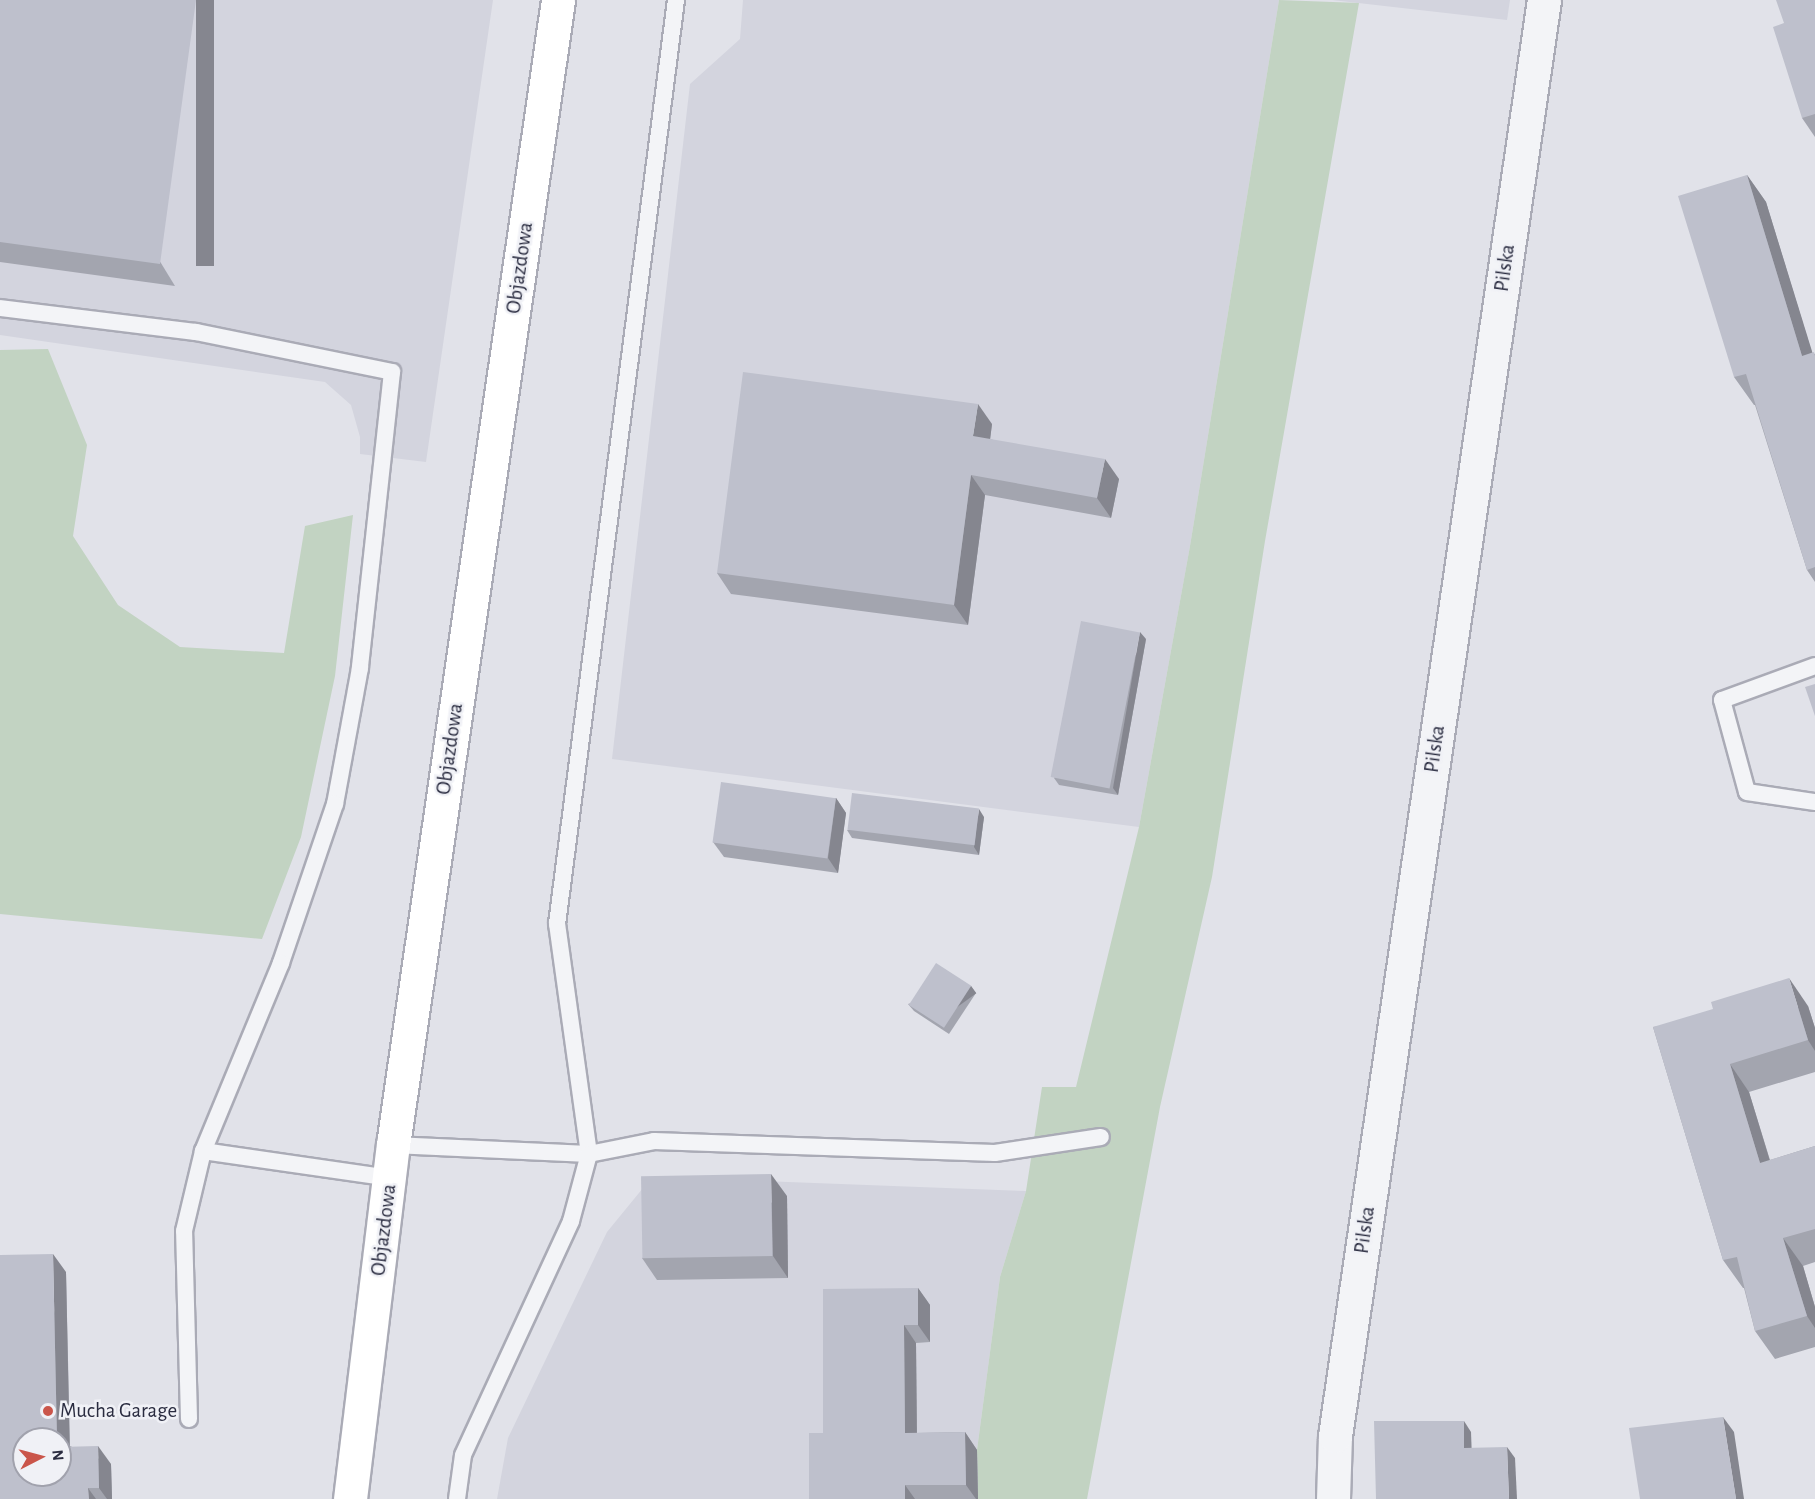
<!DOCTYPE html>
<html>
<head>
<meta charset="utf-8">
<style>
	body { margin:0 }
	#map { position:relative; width:1815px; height:1499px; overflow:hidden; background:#e1e2e9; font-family:"Alegreya Sans",sans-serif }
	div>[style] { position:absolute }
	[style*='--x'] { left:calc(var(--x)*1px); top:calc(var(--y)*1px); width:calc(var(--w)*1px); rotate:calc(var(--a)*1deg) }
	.built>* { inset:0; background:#d3d4de }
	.green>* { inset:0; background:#c2d3c2 }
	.roads { filter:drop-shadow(2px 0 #aaabb6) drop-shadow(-2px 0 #aaabb6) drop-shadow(0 2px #aaabb6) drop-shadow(0 -2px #aaabb6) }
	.service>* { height:16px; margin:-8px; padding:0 8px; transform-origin:8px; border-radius:8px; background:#f3f4f7 }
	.minor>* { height:33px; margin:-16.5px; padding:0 16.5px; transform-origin:16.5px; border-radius:16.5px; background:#f3f4f7 }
	.primary>* { height:33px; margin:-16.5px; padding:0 16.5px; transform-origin:16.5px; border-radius:16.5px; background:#fff }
	.wall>* { inset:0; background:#a3a5af }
	.shaded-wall>* { inset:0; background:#85868f; transform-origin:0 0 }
	.building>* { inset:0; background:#bec0cc; transform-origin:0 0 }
	.dots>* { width:16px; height:16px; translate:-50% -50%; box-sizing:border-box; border:3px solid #f0f1f6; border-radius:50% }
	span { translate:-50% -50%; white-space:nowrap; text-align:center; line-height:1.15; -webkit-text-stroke:5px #f0f1f6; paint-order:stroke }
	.street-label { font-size:21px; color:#2a2c40 }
	.poi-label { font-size:21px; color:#2a2c40 }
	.left { translate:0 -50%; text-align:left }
	.north { position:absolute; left:12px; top:1427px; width:60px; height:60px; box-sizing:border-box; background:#f0f1f6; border:2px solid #a1a2ad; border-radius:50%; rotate:84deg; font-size:16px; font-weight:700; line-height:24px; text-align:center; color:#2a2c40 }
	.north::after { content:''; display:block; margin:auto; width:21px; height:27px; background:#ca554a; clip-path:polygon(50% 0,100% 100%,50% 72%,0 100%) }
</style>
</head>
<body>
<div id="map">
	<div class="built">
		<div style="clip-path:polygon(0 0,493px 0,426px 462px,360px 454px,360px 437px,351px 405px,325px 382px,0 335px)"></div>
		<div style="clip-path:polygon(743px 0,1279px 0,1190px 546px,1139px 827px,612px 759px,690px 84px,740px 39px)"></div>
		<div style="clip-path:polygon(1332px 0,1510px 0,1507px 20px)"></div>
		<div style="clip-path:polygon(652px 1177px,1026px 1191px,1000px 1277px,977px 1450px,978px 1499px,497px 1499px,508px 1438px,607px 1232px)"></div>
	</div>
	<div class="green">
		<div style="clip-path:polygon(1279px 0,1359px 3px,1265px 541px,1212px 877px,1160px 1107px,1087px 1499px,978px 1499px,977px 1450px,1000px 1277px,1026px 1191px,1042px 1087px,1076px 1087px,1139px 827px,1190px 546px)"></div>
		<div style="clip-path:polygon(48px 349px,87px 445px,73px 536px,118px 605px,180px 647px,284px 653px,305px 526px,353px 515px,335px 676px,301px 837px,262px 939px,0 914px,0 350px)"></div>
	</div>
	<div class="roads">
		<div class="service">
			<div style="--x:0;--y:308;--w:197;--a:7"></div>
			<div style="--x:196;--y:332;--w:200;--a:11.5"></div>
			<div style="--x:392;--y:372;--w:298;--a:96.2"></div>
			<div style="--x:360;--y:668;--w:138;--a:100.4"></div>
			<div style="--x:335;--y:804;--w:168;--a:108.8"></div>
			<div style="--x:281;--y:963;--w:204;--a:112.5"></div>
			<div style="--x:203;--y:1151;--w:190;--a:8.2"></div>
			<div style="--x:1815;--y:666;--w:99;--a:159.9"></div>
			<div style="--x:1722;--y:700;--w:95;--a:74.8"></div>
			<div style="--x:1747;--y:792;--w:69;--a:8.4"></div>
			<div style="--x:393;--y:1145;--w:196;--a:2.6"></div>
			<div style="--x:589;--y:1154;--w:232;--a:-97.9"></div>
			<div style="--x:557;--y:924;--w:932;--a:-82.66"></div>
			<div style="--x:189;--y:1419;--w:188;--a:-91.5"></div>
			<div style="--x:184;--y:1231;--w:82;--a:-76.6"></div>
			<div style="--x:457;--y:1499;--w:44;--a:-82.2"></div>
			<div style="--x:463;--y:1455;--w:258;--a:-65.2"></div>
			<div style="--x:571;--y:1221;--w:69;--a:-75"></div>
			<div style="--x:589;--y:1154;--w:66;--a:-11.3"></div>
			<div style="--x:654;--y:1141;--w:341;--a:2"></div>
			<div style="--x:995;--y:1153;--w:107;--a:-8.6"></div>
		</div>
		<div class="minor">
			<div style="--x:1333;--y:1499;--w:63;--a:-88.2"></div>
			<div style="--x:1335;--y:1436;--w:1451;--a:-81.72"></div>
		</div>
		<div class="primary">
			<div style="--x:350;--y:1499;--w:357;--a:-83.1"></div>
			<div style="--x:393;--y:1145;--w:1157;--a:-81.8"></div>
		</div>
	</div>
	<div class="wall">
		<div style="clip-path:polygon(0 0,175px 286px,0 262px)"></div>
		<div style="clip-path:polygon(1815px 0,1815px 137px,1802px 118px)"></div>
		<div style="clip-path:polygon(1747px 175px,1766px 202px,1812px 353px,1815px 354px,1815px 582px,1807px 570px,1755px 405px,1754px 405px,1734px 377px)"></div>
		<div style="clip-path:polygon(992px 424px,990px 439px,1119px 479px,1111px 518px,985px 495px,968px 625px,731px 594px,717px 573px)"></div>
		<div style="clip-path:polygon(1146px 639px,1118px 795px,1059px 785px,1054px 778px)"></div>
		<div style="clip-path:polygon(836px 798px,846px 813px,838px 873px,724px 857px,713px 842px)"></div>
		<div style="clip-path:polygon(984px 817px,979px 855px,852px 838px,847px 830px)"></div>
		<div style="clip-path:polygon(971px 986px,976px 993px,949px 1034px,914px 1011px,908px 1004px)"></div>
		<div style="clip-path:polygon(1808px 1006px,1815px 1028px,1815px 1072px,1749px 1092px,1770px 1160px,1815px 1146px,1815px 1262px,1803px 1266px,1815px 1307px,1815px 1347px,1775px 1359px,1755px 1331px,1744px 1288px,1743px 1288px,1723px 1260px,1653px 1027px)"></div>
		<div style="clip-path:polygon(787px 1196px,788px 1278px,657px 1280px,642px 1258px)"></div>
		<div style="clip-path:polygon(66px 1272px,70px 1446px,111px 1464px,112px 1499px,0 1499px)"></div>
		<div style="clip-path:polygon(918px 1288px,930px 1305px,930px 1342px,916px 1343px,917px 1433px,965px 1432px,977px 1450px,978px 1499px,809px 1499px)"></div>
	</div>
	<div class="shaded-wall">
		<div style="left:196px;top:0;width:18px;height:266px"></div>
		<div style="clip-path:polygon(1747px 175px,1766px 202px,1815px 361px,1802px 356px)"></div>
		<div style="clip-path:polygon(978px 404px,992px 424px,988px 456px,973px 436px)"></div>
		<div style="clip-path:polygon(1105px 459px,1119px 479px,1111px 518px,1097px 498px)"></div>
		<div style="clip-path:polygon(971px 475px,985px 495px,968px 625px,954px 605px)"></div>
		<div style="clip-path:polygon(1140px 632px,1146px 639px,1118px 795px,1113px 788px)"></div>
		<div style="clip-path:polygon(836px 798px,846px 813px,838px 873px,828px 858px)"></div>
		<div style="clip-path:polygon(979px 809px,984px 817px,979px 855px,974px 847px)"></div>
		<div style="clip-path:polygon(1789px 978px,1808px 1006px,1815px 1028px,1815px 1051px,1808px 1040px)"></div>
		<div style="left:971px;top:986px;width:9px;height:49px;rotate:54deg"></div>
		<div style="clip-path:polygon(1730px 1064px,1749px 1092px,1779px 1191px,1760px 1163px)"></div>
		<div style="clip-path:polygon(771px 1174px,787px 1196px,788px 1278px,773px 1256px)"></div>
		<div style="clip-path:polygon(1783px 1238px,1803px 1266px,1815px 1307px,1815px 1328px,1807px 1316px)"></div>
		<div style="clip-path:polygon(53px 1254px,66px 1272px,70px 1465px,60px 1450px,60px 1439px,57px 1439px)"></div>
		<div style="clip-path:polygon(918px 1288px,930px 1305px,930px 1342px,918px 1325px)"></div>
		<div style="clip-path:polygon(904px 1325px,916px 1343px,917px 1450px,905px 1433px)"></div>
		<div style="clip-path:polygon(1723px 1417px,1734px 1432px,1744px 1499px,1736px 1499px)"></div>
		<div style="clip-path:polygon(1464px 1421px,1471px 1432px,1472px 1459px,1464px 1448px)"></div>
		<div style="clip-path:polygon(965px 1432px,977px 1450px,978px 1499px,976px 1499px,966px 1485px)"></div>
		<div style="clip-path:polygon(98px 1446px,111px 1464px,112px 1499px,107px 1499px,99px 1488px)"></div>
		<div style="clip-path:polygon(1507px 1447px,1515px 1458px,1517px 1499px,1509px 1499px)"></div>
		<div style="clip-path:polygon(905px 1485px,915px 1499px,905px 1499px)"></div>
		<div style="clip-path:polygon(88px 1488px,96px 1499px,89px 1499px)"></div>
	</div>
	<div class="building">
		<div style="clip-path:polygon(0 0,196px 0,160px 264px,0 242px)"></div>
		<div style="clip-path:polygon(1776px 0,1815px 0,1815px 114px,1802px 118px,1773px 27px,1784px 23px)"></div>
		<div style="clip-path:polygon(1747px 175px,1802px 356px,1814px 352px,1815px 356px,1815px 567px,1807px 570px,1746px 374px,1734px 377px,1678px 196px)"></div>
		<div style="clip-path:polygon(743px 372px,978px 404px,973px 436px,1105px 459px,1097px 498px,971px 475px,954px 605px,717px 573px)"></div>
		<div style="left:1081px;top:621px;width:60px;height:159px;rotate:11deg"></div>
		<div style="clip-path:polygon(1815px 684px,1815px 716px,1805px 687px)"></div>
		<div style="left:721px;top:782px;width:116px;height:61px;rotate:8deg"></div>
		<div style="left:852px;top:793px;width:128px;height:37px;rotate:7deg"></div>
		<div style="left:936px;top:963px;width:42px;height:50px;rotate:33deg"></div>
		<div style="clip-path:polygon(1789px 978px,1808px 1040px,1730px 1064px,1760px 1163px,1815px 1146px,1815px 1229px,1783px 1238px,1807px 1316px,1755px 1331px,1737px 1257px,1723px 1260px,1653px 1027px,1713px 1009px,1711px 1002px)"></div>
		<div style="left:771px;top:1174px;width:82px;height:130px;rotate:89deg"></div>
		<div style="clip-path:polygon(53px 1254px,57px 1439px,24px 1439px,24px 1475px,60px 1475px,60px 1447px,98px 1446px,99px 1488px,88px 1488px,89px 1499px,0 1499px,0 1255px)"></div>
		<div style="clip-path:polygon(918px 1288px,918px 1325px,904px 1325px,905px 1433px,965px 1432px,966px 1485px,905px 1485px,905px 1499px,809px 1499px,809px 1433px,823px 1433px,823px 1289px)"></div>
		<div style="clip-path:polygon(1723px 1417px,1736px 1499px,1640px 1499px,1629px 1428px)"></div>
		<div style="clip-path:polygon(1374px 1421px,1464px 1421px,1464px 1448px,1507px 1447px,1509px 1499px,1376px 1499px)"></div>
	</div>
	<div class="dots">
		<div style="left:48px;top:1411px;background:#ca554a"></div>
	</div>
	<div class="street-label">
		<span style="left:520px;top:268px;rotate:-82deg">Objazdowa</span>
		<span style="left:1505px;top:268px;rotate:-82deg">Pilska</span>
		<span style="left:450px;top:749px;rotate:-82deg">Objazdowa</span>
		<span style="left:1435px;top:749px;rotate:-82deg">Pilska</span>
		<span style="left:384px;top:1230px;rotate:-83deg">Objazdowa</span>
		<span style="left:1365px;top:1230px;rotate:-82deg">Pilska</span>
	</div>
	<div class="poi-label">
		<span class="left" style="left:60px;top:1411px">Mucha Garage</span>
	</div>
	<div class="north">N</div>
</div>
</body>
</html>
